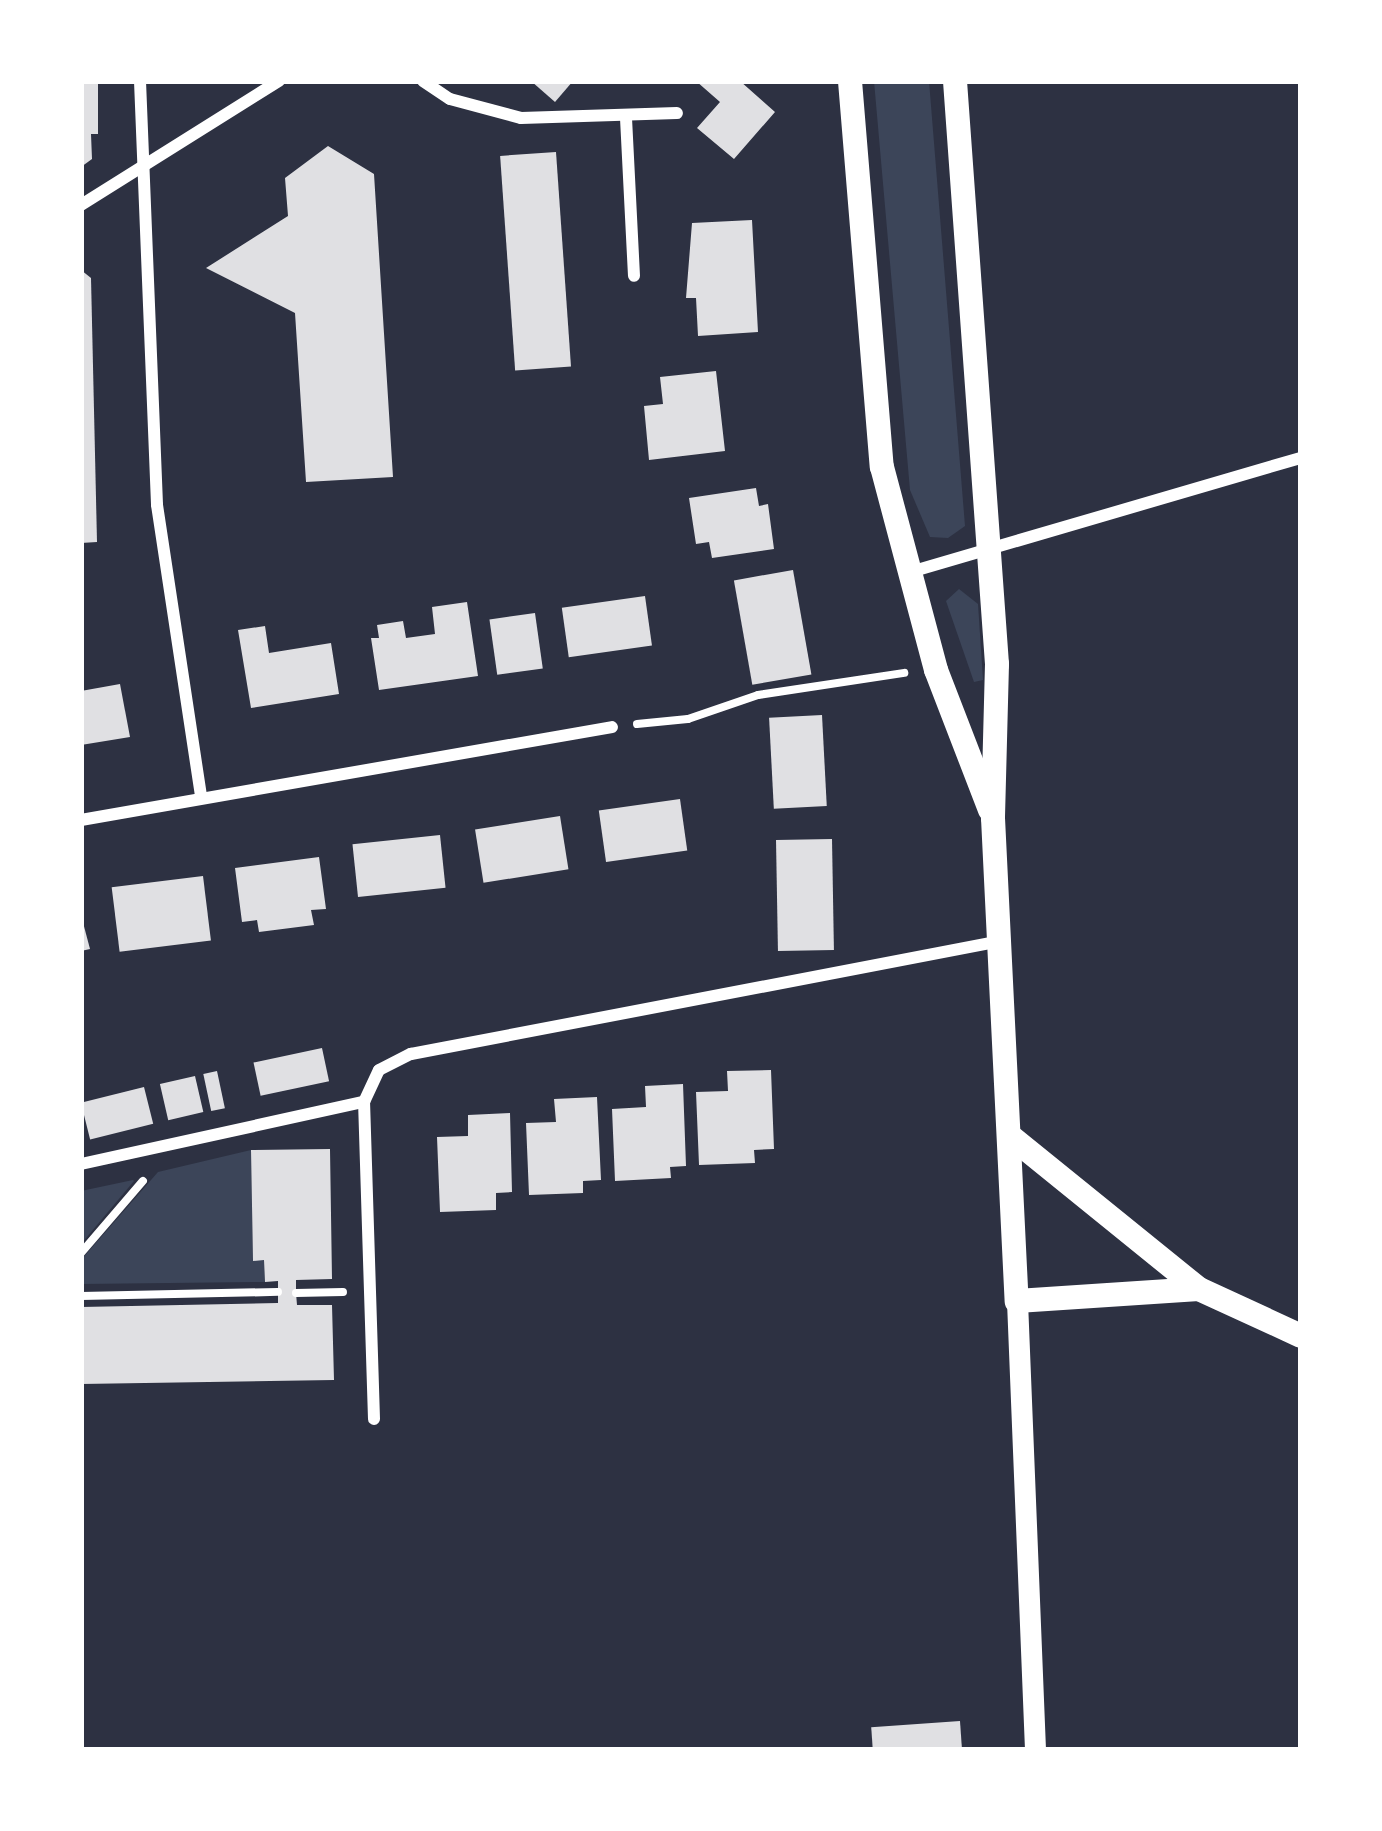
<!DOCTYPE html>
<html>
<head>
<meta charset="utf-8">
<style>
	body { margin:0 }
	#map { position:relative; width:1382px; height:1831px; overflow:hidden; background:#2d3142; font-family:"DejaVu Sans",sans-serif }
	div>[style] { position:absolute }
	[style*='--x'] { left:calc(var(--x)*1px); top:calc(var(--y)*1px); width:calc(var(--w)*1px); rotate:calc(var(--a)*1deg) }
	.green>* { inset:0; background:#3c4559 }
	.building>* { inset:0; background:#e0e0e3; transform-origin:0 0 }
	.path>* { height:8px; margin:-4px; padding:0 4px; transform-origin:4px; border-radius:4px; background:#fff }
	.minor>* { height:12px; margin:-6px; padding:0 6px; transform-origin:6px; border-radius:6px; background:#fff }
	.tertiary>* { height:21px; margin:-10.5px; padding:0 10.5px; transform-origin:10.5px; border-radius:10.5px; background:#fff }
	.secondary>* { height:24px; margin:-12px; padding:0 12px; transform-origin:12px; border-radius:12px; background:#fff }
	span { translate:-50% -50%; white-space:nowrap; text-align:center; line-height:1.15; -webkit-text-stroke:12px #fff; paint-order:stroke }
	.frame { position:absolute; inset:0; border:84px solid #fff; pointer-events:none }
</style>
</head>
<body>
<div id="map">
	<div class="green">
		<div style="clip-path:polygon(874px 81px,929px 81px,965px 526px,948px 538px,930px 537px,910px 490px)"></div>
		<div style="clip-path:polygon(959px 589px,978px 604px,983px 680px,974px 682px,946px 601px)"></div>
		<div style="clip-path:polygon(251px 1150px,253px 1260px,264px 1260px,265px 1282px,81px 1284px,81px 1260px,158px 1172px)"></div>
		<div style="clip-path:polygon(133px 1180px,134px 1181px,81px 1244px,81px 1191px)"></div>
	</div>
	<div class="building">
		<div style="clip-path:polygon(81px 81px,98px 81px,98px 134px,91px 134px,92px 159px,81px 167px)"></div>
		<div style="clip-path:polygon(531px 81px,573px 81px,555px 102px)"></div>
		<div style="clip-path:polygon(696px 81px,740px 81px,775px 112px,734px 159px,697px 128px,720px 102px)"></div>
		<div style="clip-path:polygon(328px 146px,374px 174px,393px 477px,306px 482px,295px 313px,206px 268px,288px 216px,285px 178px)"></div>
		<div style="left:556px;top:152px;width:215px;height:56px;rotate:86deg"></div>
		<div style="clip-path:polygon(752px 220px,758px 332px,698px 336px,696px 298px,686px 298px,692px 223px)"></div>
		<div style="clip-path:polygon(81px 270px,91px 278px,97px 542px,81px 543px)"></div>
		<div style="clip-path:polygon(716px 371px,725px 451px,649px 460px,644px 406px,663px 404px,660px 377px)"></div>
		<div style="clip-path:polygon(756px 488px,759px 506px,768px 504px,774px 549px,712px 558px,709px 542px,696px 544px,689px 498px)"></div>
		<div style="left:793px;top:570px;width:106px;height:60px;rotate:80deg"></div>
		<div style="left:645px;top:596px;width:50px;height:84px;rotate:82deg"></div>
		<div style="clip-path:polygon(467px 602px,478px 676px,379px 690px,371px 638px,379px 638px,377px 625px,403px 621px,406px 638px,435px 634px,432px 607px)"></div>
		<div style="left:535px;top:613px;width:56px;height:46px;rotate:82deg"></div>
		<div style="clip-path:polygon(265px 626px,269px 653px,331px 643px,339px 694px,251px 708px,238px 630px)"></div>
		<div style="clip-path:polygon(120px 684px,130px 737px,81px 745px,81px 691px)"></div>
		<div style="left:822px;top:715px;width:91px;height:53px;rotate:87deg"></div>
		<div style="left:680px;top:799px;width:52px;height:82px;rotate:82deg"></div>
		<div style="left:560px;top:816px;width:54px;height:86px;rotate:81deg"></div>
		<div style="left:440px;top:835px;width:53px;height:88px;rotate:84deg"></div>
		<div style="left:832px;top:839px;width:111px;height:56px;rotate:89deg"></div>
		<div style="clip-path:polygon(319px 857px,326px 909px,311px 910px,314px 925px,259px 932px,257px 920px,242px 922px,235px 868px)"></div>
		<div style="left:203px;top:876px;width:65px;height:92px;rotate:83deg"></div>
		<div style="clip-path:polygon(81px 915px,90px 949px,81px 951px)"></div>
		<div style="left:322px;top:1048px;width:34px;height:70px;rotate:78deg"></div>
		<div style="clip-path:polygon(771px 1070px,774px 1149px,754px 1150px,755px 1163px,699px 1165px,696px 1092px,728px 1091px,727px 1071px)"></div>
		<div style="left:217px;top:1071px;width:38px;height:14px;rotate:78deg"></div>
		<div style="left:195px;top:1076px;width:37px;height:36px;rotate:77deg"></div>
		<div style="clip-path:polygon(683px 1084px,686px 1166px,670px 1167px,671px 1178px,615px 1181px,612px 1109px,646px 1107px,645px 1086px)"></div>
		<div style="left:144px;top:1087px;width:38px;height:65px;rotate:76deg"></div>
		<div style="clip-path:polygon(597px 1097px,601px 1180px,583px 1181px,583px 1193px,529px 1195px,526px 1123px,556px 1122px,554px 1099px)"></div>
		<div style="clip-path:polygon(510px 1113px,512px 1192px,496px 1193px,496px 1210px,440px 1212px,437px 1137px,468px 1136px,468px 1115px)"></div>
		<div style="clip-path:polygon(330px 1149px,332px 1279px,296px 1280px,296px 1293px,297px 1305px,332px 1305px,334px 1380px,81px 1384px,81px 1307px,278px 1303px,278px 1281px,265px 1282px,264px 1260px,253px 1261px,251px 1150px)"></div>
		<div style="left:960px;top:1721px;width:29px;height:89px;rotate:86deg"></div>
	</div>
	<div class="path">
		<div style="--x:637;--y:724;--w:51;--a:-5.6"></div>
		<div style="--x:688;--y:719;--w:74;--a:-18.9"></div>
		<div style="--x:758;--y:695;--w:148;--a:-8.6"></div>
		<div style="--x:81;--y:1253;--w:95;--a:-49.3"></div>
		<div style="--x:296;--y:1293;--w:47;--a:-1.2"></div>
		<div style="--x:81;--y:1296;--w:197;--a:-1.2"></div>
	</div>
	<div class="minor">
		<div style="--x:140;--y:81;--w:424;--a:87.7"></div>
		<div style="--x:157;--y:505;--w:295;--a:81.4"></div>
		<div style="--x:423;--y:81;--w:32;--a:34"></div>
		<div style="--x:450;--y:99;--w:73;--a:15"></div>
		<div style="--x:521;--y:118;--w:156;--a:-1.8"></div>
		<div style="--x:626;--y:118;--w:158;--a:87.1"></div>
		<div style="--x:81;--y:205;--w:234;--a:-32.1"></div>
		<div style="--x:907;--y:573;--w:410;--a:-16.3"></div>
		<div style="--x:81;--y:820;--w:539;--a:-9.93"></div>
		<div style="--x:81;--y:1164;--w:290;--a:-12.4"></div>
		<div style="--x:374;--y:1419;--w:317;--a:-91.8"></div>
		<div style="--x:364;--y:1102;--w:35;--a:-65"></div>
		<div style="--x:379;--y:1070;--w:36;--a:-27"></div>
		<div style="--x:411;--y:1054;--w:601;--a:-10.84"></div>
	</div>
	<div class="tertiary">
		<div style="--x:1017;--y:1301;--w:449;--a:87.7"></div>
	</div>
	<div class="secondary">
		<div style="--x:850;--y:81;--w:387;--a:85.3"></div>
		<div style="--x:882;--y:467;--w:210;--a:75.1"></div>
		<div style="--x:936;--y:670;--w:150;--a:68.9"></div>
		<div style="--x:955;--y:81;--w:585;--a:85.88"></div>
		<div style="--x:997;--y:664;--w:154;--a:91.5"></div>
		<div style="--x:993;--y:818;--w:484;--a:87.2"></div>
		<div style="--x:1017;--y:1301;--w:182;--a:-3.8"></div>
		<div style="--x:1010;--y:1136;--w:243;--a:39"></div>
		<div style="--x:1199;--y:1289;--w:112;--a:24.7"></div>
	</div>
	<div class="frame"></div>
</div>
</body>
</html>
